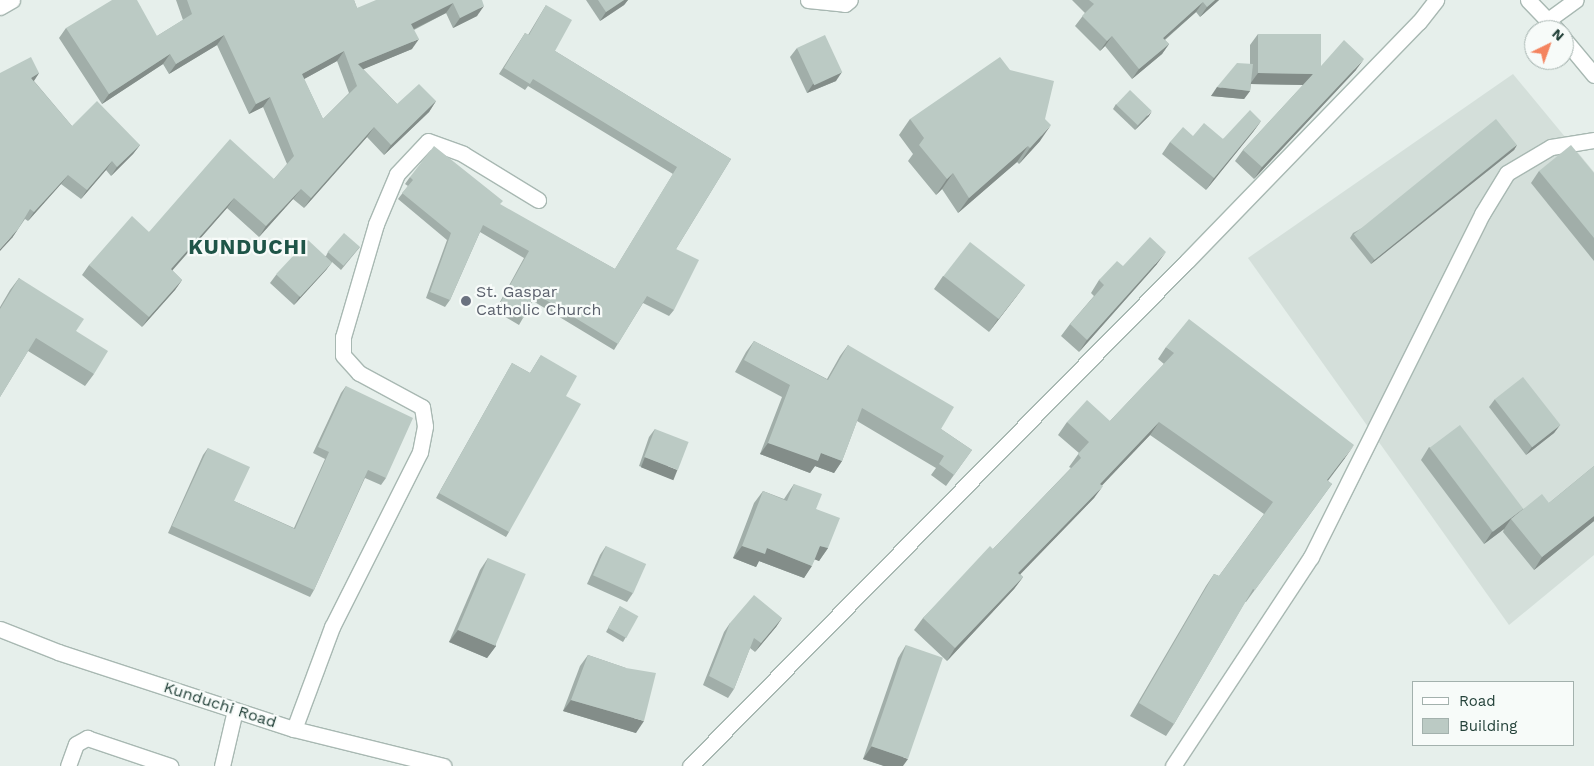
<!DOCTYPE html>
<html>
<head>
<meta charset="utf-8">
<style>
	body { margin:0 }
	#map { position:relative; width:1594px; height:766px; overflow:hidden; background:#e6efeb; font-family:"Work Sans",sans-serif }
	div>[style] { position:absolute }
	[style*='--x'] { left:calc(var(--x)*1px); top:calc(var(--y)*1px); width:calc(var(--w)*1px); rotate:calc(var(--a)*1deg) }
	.built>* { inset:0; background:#d4dfda }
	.roads { filter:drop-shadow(1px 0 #a8b8b2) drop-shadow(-1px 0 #a8b8b2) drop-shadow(0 1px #a8b8b2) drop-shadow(0 -1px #a8b8b2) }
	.minor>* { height:15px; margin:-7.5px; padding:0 7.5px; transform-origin:7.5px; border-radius:7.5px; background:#fff }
	.wall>* { inset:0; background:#a1aea9 }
	.shaded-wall>* { inset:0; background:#838d89; transform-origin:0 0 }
	.building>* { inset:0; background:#bbcac4; transform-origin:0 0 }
	.dots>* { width:14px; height:14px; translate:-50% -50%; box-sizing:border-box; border:2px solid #f7fbf9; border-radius:50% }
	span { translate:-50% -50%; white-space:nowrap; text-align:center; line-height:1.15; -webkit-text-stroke:4.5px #f7fbf9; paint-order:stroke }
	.worship-label { font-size:16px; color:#5b616d }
	.left { translate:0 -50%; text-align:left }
	.street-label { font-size:16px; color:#24423a }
	.district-label { font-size:21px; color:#1f5548; font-weight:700; letter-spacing:1px }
	.legend { position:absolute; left:1412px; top:681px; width:162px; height:65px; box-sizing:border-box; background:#f7fbf9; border:1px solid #a3b1ad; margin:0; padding:6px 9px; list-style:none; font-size:15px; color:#24423a }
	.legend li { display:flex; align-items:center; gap:10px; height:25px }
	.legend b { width:25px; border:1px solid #a3b1ad }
	.north { position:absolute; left:1524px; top:20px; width:50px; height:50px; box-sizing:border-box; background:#f7fbf9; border:1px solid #a3b1ad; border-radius:50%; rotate:42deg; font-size:14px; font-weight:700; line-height:20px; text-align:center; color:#24423a }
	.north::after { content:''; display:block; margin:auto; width:18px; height:22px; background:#f4845f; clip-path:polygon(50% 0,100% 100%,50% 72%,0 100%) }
</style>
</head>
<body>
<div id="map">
	<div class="built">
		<div style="clip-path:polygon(1513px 74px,1594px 172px,1594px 555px,1509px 625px,1248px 258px)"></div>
	</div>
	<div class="roads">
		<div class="minor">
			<div style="--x:808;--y:0;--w:37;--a:6"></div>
			<div style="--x:845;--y:4;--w:6;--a:-39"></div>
			<div style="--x:1528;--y:0;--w:42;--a:46"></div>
			<div style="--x:0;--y:7;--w:14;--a:-30"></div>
			<div style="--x:1548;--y:20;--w:34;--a:-36"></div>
			<div style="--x:1564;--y:39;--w:47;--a:50.2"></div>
			<div style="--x:0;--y:629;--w:62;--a:21.6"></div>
			<div style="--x:58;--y:652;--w:248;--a:18.1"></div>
			<div style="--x:294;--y:729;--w:154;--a:13.9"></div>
			<div style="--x:294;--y:729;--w:109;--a:-69.6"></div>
			<div style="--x:332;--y:627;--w:196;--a:-63.3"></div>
			<div style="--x:420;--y:452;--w:26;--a:-79"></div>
			<div style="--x:425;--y:426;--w:19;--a:-99"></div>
			<div style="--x:422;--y:407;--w:72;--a:-151.6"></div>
			<div style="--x:359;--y:373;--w:24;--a:-132"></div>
			<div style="--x:343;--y:355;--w:18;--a:-90"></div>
			<div style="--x:343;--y:337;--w:118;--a:-73.7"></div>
			<div style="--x:376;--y:224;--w:54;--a:-67.2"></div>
			<div style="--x:397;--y:174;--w:45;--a:-46.8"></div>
			<div style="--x:428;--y:141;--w:37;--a:20"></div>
			<div style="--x:463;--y:154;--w:88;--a:31.5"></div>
			<div style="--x:68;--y:766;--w:23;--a:-70"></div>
			<div style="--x:76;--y:744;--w:13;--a:-29"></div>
			<div style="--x:87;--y:738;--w:88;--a:18.6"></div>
			<div style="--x:222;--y:766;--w:57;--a:-76.9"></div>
			<div style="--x:690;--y:766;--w:709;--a:-45.46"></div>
			<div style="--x:1187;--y:261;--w:333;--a:-45.9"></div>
			<div style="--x:1419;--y:22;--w:28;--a:-52"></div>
			<div style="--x:1173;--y:766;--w:250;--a:-56.6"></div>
			<div style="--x:1311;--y:557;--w:383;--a:-63.5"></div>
			<div style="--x:1482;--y:214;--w:48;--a:-58.6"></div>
			<div style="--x:1507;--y:173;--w:51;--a:-30.6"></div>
			<div style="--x:1551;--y:147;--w:44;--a:-9.2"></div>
		</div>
	</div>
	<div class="wall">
		<div style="clip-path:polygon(evenodd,176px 0,354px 0,357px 8px,482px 0,477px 16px,453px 28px,446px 13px,414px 30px,412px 49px,363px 69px,397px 104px,436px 101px,429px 112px,384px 155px,367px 137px,304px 208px,293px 199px,259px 237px,227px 208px,172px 270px,182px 280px,175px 290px,142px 327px,82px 275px,89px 265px,149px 232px,274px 179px,287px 164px,263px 107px,249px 114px,217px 45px,169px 74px,163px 64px,102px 104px,59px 38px,66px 28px,157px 36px,183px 20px,176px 0,337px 61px,349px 93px,323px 119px,304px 79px,337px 61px)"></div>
		<div style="clip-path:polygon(586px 0,628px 0,624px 5px,600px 21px)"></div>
		<div style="clip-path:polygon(1072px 0,1219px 0,1200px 17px,1196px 12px,1165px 40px,1169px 44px,1162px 54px,1132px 79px,1105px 46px,1100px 51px,1075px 26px,1085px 13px)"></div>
		<div style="clip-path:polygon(546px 5px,555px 51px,731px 159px,676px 249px,674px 310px,669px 316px,643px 303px,614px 350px,533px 301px,523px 318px,519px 325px,495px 311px,524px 258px,480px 232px,450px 300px,445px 307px,426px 298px,447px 240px,398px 199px,408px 186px,405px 184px,410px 177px,500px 205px,615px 269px,673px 174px,528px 86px,525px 90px,499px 74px,525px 33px,528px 35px)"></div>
		<div style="clip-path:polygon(1258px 34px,1321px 66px,1356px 70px,1254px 179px,1235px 161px,1243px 150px,1303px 85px,1251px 84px,1250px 91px,1244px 99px,1211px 96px,1250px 64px,1250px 45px)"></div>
		<div style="clip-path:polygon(797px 48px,836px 81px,807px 93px,790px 57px)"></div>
		<div style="clip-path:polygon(0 73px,39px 73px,34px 81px,72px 126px,140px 145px,133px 154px,111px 176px,106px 170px,81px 199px,61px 184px,28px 221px,25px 219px,12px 238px)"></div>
		<div style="clip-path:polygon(1116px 104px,1149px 116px,1135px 130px,1113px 109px)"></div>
		<div style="clip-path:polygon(910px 119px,1045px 119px,1040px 141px,1019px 164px,1017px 162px,958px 213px,942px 189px,936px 195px,908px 161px,913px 154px,899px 135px)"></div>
		<div style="clip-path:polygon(1261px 121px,1253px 132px,1206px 190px,1162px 154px,1170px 142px,1193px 136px,1223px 139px)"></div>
		<div style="clip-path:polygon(1517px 145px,1514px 150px,1371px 264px,1350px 238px,1353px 233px)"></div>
		<div style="clip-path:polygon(1539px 171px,1594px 173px,1594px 261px,1531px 183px)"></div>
		<div style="clip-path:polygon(360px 247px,341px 270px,332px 262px,326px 270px,294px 305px,270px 283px,276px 275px,326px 256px,328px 252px)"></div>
		<div style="clip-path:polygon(1157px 264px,1079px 352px,1061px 336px,1070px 324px,1094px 296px,1091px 293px,1099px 280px,1123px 266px)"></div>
		<div style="clip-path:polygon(943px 276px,1025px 285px,989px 332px,934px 289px)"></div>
		<div style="clip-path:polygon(19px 278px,76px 331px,94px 374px,85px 386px,28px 351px,0 397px,0 307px,10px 290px)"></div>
		<div style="clip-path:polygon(754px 341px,827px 379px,840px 356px,848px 345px,941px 429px,972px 450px,946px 486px,931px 475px,936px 468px,857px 421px,842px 461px,834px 473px,815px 466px,810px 473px,760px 454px,782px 397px,735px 372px,746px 352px)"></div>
		<div style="clip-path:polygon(1166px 347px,1345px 458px,1328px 481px,1332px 484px,1246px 602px,1245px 602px,1174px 724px,1166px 736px,1130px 716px,1206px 586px,1214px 574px,1219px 576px,1264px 514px,1150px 435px,1102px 485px,1094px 498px,1020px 574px,1023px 577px,1014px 589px,947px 661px,914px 630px,923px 618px,993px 549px,1071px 468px,1069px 467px,1079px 453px,1058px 435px,1067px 422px,1110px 421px,1164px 364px,1158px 359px)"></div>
		<div style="clip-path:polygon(541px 355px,509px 532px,506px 537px,436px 498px,512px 363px,530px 373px)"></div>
		<div style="clip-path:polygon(346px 386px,386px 478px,381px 485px,365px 478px,314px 590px,310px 597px,168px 533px,203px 455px,208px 448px,234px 501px,294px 528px,325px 459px,313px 453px,341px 393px)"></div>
		<div style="clip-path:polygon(1495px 399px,1560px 425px,1554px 433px,1526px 455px,1489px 407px)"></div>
		<div style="clip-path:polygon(655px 429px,672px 479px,639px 466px,649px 437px)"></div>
		<div style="clip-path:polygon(1429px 447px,1523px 509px,1549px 503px,1594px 466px,1594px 521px,1534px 570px,1503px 532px,1504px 529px,1484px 544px,1421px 460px)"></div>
		<div style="clip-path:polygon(794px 484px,816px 509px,828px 548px,819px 561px,815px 559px,804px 578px,759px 561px,756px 567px,733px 558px,754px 503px,763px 491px,784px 499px)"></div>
		<div style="clip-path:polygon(606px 546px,633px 593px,627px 602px,587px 584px,600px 555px)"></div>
		<div style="clip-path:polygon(488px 558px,496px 646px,487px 658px,449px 642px,480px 570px)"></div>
		<div style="clip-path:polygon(620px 606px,626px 637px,623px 642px,606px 632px)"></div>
		<div style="clip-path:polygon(782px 618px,776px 627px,755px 652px,750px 648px,734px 689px,728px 698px,703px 685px,724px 632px,730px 623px)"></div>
		<div style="clip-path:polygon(906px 645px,903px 766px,884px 766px,863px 759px,898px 658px)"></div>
		<div style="clip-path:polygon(588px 655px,626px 668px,636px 733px,563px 711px,580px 666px)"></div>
	</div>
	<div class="shaded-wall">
		<div style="clip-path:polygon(624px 0,628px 0,624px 5px,600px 21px,606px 12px)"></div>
		<div style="clip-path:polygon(1215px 0,1219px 0,1200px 17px,1207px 7px)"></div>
		<div style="clip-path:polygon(1203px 2px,1196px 12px,1156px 47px,1163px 38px)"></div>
		<div style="clip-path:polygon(453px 3px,446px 13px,404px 34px,411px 24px)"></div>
		<div style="clip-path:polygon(484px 6px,477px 16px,453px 28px,460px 18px)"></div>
		<div style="clip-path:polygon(224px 35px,217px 45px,169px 74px,176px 64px)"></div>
		<div style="clip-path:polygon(1112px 36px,1105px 46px,1100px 51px,1107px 41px)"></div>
		<div style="clip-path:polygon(419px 39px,412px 49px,352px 74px,358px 64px)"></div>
		<div style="clip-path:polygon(1169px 44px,1162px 54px,1132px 79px,1139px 69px)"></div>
		<div style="clip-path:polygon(344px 51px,337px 61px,295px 84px,302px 74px)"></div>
		<div style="clip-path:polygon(170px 54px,163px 64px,102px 104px,109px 94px)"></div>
		<div style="clip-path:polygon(1364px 59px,1356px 70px,1254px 179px,1262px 167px)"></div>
		<div style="clip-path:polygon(842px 72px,836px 81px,807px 93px,813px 84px)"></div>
		<div style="clip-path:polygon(39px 73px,33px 82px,31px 78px)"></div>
		<div style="clip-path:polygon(1258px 73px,1313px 74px,1305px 85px,1250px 84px)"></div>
		<div style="clip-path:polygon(1217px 87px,1250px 91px,1244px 99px,1211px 96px)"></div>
		<div style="clip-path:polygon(270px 97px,263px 107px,249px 114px,256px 104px)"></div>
		<div style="clip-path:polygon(436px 101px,429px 112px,384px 155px,391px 145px)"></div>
		<div style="clip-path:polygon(1152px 111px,1149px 116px,1135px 130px,1138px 126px)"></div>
		<div style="clip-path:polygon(1261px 121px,1253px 132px,1206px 190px,1214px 178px)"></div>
		<div style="clip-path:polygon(1051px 125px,1040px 141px,1019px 164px,1030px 148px)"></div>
		<div style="clip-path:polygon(374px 127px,367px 137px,304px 208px,311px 198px)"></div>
		<div style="clip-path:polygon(140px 145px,133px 154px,111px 176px,117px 167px)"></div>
		<div style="clip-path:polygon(1517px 145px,1514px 150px,1371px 264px,1374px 260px)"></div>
		<div style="clip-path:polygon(1028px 146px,1017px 162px,958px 213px,969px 198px)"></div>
		<div style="clip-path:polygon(112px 161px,106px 170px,81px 199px,87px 190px)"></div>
		<div style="clip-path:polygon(953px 173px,942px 189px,936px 195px,947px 179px)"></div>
		<div style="clip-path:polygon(68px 175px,61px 184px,28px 221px,34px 212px)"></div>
		<div style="clip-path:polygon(301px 189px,293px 199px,259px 237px,266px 226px)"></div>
		<div style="clip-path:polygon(234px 198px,227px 208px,164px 280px,171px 269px)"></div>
		<div style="clip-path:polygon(18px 229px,12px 238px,0 251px,0 249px)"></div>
		<div style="clip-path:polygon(1166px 252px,1157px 264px,1079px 352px,1087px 340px)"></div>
		<div style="clip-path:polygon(332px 262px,326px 270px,294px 305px,300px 296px)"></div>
		<div style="clip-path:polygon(182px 280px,175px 290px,142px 327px,149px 317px)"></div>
		<div style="clip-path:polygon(1025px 285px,1016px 297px,989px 332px,998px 319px)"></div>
		<div style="clip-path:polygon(1159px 422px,1150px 435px,1092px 496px,1100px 484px)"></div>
		<div style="clip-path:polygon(1560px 425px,1554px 433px,1526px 455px,1532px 447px)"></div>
		<div style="clip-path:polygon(768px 443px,821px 453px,842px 461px,834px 473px,815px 466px,810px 473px,760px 454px)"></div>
		<div style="clip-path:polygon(1354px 445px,1345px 458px,1318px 493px,1327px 480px)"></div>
		<div style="left:645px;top:457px;width:35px;height:11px;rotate:22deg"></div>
		<div style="clip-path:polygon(1103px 486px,1094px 498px,1010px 585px,1018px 573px)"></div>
		<div style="clip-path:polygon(1523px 509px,1511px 519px,1504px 529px,1484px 544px,1492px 532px)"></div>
		<div style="clip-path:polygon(1594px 516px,1594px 521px,1534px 570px,1542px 557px)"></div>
		<div style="clip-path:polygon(742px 546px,767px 548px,812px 566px,804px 578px,759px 561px,756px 567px,733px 558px)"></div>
		<div style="clip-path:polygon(820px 546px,828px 548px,819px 561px,811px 558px)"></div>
		<div style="clip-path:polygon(1023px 577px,1014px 589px,947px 661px,955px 648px)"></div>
		<div style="clip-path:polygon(782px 618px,776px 627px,755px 652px,761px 643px)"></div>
		<div style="clip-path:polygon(458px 630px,496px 646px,487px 658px,449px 642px)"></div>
		<div style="clip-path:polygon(571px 700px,644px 721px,636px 733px,563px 711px)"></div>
		<div style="clip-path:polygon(872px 746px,908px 759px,903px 766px,884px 766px,863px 759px)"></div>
	</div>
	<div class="building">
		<div style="clip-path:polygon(evenodd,112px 0,137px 0,157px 36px,192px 14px,187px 0,354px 0,357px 8px,376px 0,482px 0,484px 6px,460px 18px,453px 3px,411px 24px,419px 39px,358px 64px,397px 104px,419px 84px,436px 101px,391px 145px,374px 127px,311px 198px,301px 189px,266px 226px,234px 198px,171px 269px,182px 280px,149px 317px,89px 265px,132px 216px,149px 232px,230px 139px,274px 179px,294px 156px,270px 97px,256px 104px,224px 35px,176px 64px,170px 54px,109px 94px,66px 28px,112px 0,344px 51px,357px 86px,323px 119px,302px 74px,344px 51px)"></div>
		<div style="clip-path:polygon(598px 0,624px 0,606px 12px)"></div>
		<div style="clip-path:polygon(1089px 0,1215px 0,1207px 7px,1203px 2px,1163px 38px,1169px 44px,1139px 69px,1112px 36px,1107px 41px,1082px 16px,1094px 4px)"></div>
		<div style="clip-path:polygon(546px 5px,572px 20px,555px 51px,731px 159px,676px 249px,699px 260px,674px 310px,647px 296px,618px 344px,536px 294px,523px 318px,499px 305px,529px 251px,483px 225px,450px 300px,430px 292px,451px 233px,402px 193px,413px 180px,410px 177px,434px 146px,503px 201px,500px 204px,615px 269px,677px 167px,533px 79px,530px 84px,504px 68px,525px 33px,529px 35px)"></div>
		<div style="clip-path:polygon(1258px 34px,1321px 34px,1321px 66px,1344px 40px,1364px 59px,1262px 167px,1243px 150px,1313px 74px,1258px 73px)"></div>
		<div style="left:825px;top:35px;width:41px;height:31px;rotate:65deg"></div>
		<div style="clip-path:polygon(31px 57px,39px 73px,31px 78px,72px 126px,97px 101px,140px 145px,117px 167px,112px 161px,87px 190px,68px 175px,34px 212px,30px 209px,18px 229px,0 249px,0 73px)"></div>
		<div style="clip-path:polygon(1000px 57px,1010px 70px,1054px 81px,1045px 119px,1051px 125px,1030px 148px,1028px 146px,969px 198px,953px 173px,947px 179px,919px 145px,924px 138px,910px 119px)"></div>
		<div style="clip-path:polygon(1237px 63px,1253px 64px,1250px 91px,1217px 87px)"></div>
		<div style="left:1130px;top:90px;width:30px;height:20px;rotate:44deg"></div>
		<div style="clip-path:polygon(1250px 110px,1261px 121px,1214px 178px,1170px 142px,1183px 127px,1193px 136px,1204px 123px,1223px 139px)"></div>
		<div style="left:1496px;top:119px;width:33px;height:183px;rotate:51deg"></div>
		<div style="clip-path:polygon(1571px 145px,1594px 173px,1594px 238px,1539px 171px)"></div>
		<div style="left:344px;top:233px;width:21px;height:25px;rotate:41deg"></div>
		<div style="clip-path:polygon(1150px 237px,1166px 252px,1087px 340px,1070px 324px,1104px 285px,1099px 280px,1117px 261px,1123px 266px)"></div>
		<div style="left:308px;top:240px;width:33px;height:47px;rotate:43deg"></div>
		<div style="left:970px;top:242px;width:70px;height:43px;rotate:38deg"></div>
		<div style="clip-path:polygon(19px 278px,84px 319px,76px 331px,108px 351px,94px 374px,36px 338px,0 397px,0 309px)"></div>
		<div style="clip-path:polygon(1189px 319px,1354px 445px,1327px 480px,1332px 484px,1255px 590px,1253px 589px,1174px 724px,1139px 703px,1214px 574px,1219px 576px,1273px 502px,1159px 422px,1100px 484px,1103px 486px,1018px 573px,1023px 577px,955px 648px,923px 618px,990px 546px,993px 549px,1081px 458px,1078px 454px,1089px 442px,1067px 422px,1087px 400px,1110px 421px,1174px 353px,1166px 347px)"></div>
		<div style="clip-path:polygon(754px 341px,828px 380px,848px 345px,954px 407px,941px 429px,972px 450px,954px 475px,939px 464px,944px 456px,862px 408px,842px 461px,821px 453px,818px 461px,768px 443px,790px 385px,744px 360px)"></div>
		<div style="clip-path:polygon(541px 355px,577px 376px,566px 396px,581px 404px,509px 532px,439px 493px,512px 363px,530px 373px)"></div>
		<div style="left:1523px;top:377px;width:61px;height:36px;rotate:52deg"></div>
		<div style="clip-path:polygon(346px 386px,413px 418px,386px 478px,368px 470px,314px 590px,172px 526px,208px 448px,250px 467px,234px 501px,295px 529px,329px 452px,318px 447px)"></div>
		<div style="left:1460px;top:425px;width:105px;height:38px;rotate:53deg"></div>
		<div style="left:655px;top:429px;width:36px;height:30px;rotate:21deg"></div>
		<div style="clip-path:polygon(1594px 466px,1594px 516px,1542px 557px,1511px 519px,1542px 494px,1549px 503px)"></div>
		<div style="clip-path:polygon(794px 484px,822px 494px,816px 509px,840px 518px,828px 548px,820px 546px,812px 566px,767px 548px,765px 554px,742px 546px,763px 491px,787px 501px)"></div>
		<div style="left:606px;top:546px;width:44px;height:32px;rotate:24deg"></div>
		<div style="left:488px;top:558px;width:41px;height:78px;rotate:23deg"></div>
		<div style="clip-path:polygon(754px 595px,782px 618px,761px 643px,754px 638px,734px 689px,709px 676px,730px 623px)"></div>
		<div style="left:620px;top:606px;width:21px;height:25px;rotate:29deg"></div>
		<div style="left:906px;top:645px;width:39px;height:107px;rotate:19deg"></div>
		<div style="clip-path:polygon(588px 655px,626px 668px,656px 673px,644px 721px,571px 700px)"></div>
	</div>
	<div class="dots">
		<div style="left:466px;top:301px;background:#6b7280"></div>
	</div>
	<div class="worship-label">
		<span class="left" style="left:476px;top:301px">St. Gaspar<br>Catholic Church</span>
	</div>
	<div class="street-label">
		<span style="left:220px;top:705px;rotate:18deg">Kunduchi Road</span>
	</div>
	<div class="district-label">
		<span style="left:248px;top:247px">KUNDUCHI</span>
	</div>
	<ul class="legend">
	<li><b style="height:6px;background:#fff"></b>Road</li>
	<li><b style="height:14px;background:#bbcac4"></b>Building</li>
	</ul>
	<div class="north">N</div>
</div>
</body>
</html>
